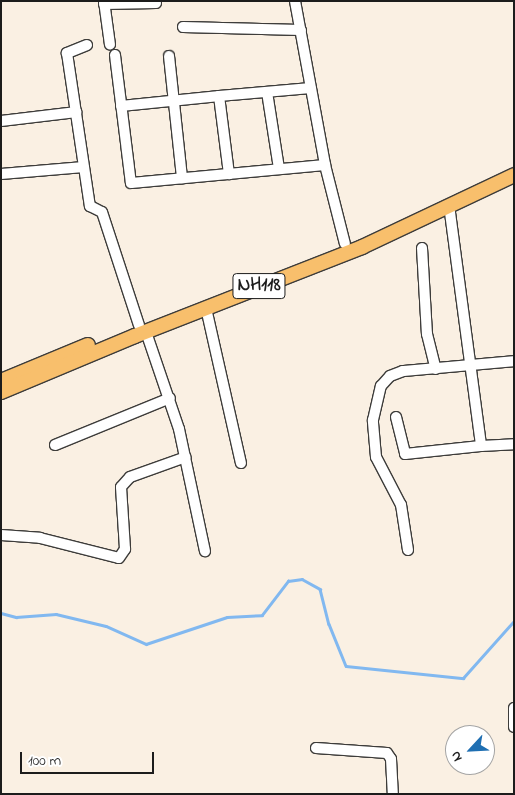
<!DOCTYPE html>
<html>
<head>
<meta charset="utf-8">
<style>
	body { margin:0 }
	#map { position:relative; width:515px; height:795px; overflow:hidden; background:#faf0e3; font-family:"Indie Flower",sans-serif }
	div>[style] { position:absolute }
	[style*='--x'] { left:calc(var(--x)*1px); top:calc(var(--y)*1px); width:calc(var(--w)*1px); rotate:calc(var(--a)*1deg) }
	.stream>* { height:2.5px; margin:-1.25px; padding:0 1.25px; transform-origin:1.25px; border-radius:1.25px; background:#81b8f0 }
	.roads { filter:drop-shadow(1px 0 #3d3c3a) drop-shadow(-1px 0 #3d3c3a) drop-shadow(0 1px #3d3c3a) drop-shadow(0 -1px #3d3c3a) }
	.minor>* { height:10px; margin:-5px; padding:0 5px; transform-origin:5px; border-radius:5px; background:#fff }
	.highway>* { height:14px; margin:-7px; padding:0 7px; transform-origin:7px; border-radius:7px; background:#f8bf6c }
	span { translate:-50% -50%; white-space:nowrap; text-align:center; line-height:1.15; -webkit-text-stroke:4px #fff; paint-order:stroke }
	.shield-label span { padding:1px 4px; background:#fff; border:1px solid; border-radius:4px; -webkit-text-stroke-width:0 }
	.shield-label { font-size:19px; color:#1c1c1c; font-weight:700 }
	.frame { position:absolute; inset:0; border:2px solid #1c1c1c; pointer-events:none }
	.north { position:absolute; left:445px; top:725px; width:50px; height:50px; box-sizing:border-box; background:#fff; border:1px solid #a4a4a4; border-radius:50%; rotate:245deg; font-size:14px; font-weight:700; line-height:20px; text-align:center; color:#1c1c1c }
	.north::after { content:''; display:block; margin:auto; width:18px; height:22px; background:#1f6fb2; clip-path:polygon(50% 0,100% 100%,50% 72%,0 100%) }
	.scale { position:absolute; left:20px; top:752px; width:134px; height:22px; box-sizing:border-box; border:2px solid #1c1c1c; border-top:0; padding-left:6px; font-size:15px; line-height:18px; white-space:nowrap; color:#1c1c1c; -webkit-text-stroke:4px #fff; paint-order:stroke }
</style>
</head>
<body>
<div id="map">
	<div class="stream">
		<div style="--x:1;--y:613;--w:16;--a:15"></div>
		<div style="--x:16;--y:617;--w:40;--a:-4.3"></div>
		<div style="--x:56;--y:614;--w:51;--a:13.5"></div>
		<div style="--x:106;--y:626;--w:44;--a:24.2"></div>
		<div style="--x:146;--y:644;--w:85;--a:-18.4"></div>
		<div style="--x:227;--y:617;--w:35;--a:-3"></div>
		<div style="--x:262;--y:615;--w:43;--a:-52.6"></div>
		<div style="--x:288;--y:581;--w:14;--a:-8"></div>
		<div style="--x:302;--y:579;--w:21;--a:29"></div>
		<div style="--x:320;--y:589;--w:36;--a:76"></div>
		<div style="--x:329;--y:624;--w:45;--a:68"></div>
		<div style="--x:346;--y:666;--w:118;--a:5.9"></div>
		<div style="--x:463;--y:678;--w:76;--a:-48.2"></div>
	</div>
	<div class="roads">
		<div class="minor">
			<div style="--x:104;--y:1;--w:44;--a:82.2"></div>
			<div style="--x:295;--y:1;--w:167;--a:79.6"></div>
			<div style="--x:325;--y:165;--w:81;--a:75.8"></div>
			<div style="--x:104;--y:4;--w:52;--a:-1.1"></div>
			<div style="--x:183;--y:27;--w:118;--a:1.5"></div>
			<div style="--x:87;--y:45;--w:22;--a:158"></div>
			<div style="--x:67;--y:53;--w:155;--a:81.5"></div>
			<div style="--x:90;--y:206;--w:13;--a:27"></div>
			<div style="--x:102;--y:212;--w:119;--a:71.9"></div>
			<div style="--x:115;--y:55;--w:129;--a:82.9"></div>
			<div style="--x:131;--y:183;--w:195;--a:-5.3"></div>
			<div style="--x:169;--y:56;--w:123;--a:83.9"></div>
			<div style="--x:267;--y:92;--w:78;--a:81.1"></div>
			<div style="--x:219;--y:96;--w:92;--a:-5"></div>
			<div style="--x:121;--y:106;--w:99;--a:-5.8"></div>
			<div style="--x:219;--y:96;--w:79;--a:82.7"></div>
			<div style="--x:1;--y:121;--w:76;--a:-6.8"></div>
			<div style="--x:1;--y:174;--w:83;--a:-4.8"></div>
			<div style="--x:449;--y:205;--w:243;--a:82.4"></div>
			<div style="--x:481;--y:446;--w:33;--a:-3"></div>
			<div style="--x:422;--y:248;--w:86;--a:86.7"></div>
			<div style="--x:427;--y:334;--w:36;--a:76"></div>
			<div style="--x:206;--y:308;--w:159;--a:77.3"></div>
			<div style="--x:146;--y:332;--w:102;--a:71.2"></div>
			<div style="--x:179;--y:429;--w:125;--a:78"></div>
			<div style="--x:396;--y:417;--w:38;--a:76"></div>
			<div style="--x:405;--y:454;--w:76;--a:-6"></div>
			<div style="--x:55;--y:445;--w:124;--a:-22.2"></div>
			<div style="--x:1;--y:535;--w:39;--a:4"></div>
			<div style="--x:40;--y:538;--w:81;--a:14.2"></div>
			<div style="--x:119;--y:558;--w:11;--a:-56"></div>
			<div style="--x:125;--y:549;--w:62;--a:-93.7"></div>
			<div style="--x:121;--y:487;--w:13;--a:-48"></div>
			<div style="--x:130;--y:477;--w:59;--a:-19.7"></div>
			<div style="--x:408;--y:550;--w:46;--a:-98.8"></div>
			<div style="--x:401;--y:505;--w:54;--a:-117.5"></div>
			<div style="--x:376;--y:457;--w:37;--a:-95"></div>
			<div style="--x:373;--y:420;--w:35;--a:-77"></div>
			<div style="--x:381;--y:386;--w:13;--a:-48"></div>
			<div style="--x:390;--y:376;--w:14;--a:-21"></div>
			<div style="--x:403;--y:371;--w:111;--a:-5.1"></div>
			<div style="--x:514;--y:708;--w:19;--a:90"></div>
			<div style="--x:316;--y:748;--w:71;--a:4"></div>
			<div style="--x:387;--y:753;--w:7;--a:56"></div>
			<div style="--x:391;--y:759;--w:35;--a:87"></div>
		</div>
		<div class="highway">
			<div style="--x:1;--y:381;--w:94;--a:-22.5"></div>
			<div style="--x:1;--y:392;--w:145;--a:-22.7"></div>
			<div style="--x:135;--y:336;--w:244;--a:-21.4"></div>
			<div style="--x:362;--y:247;--w:168;--a:-25.3"></div>
		</div>
	</div>
	<div class="shield-label">
		<span style="left:259px;top:286px">NH118</span>
	</div>
	<div class="frame"></div>
	<div class="north">N</div>
	<div class="scale">100 m</div>
</div>
</body>
</html>
